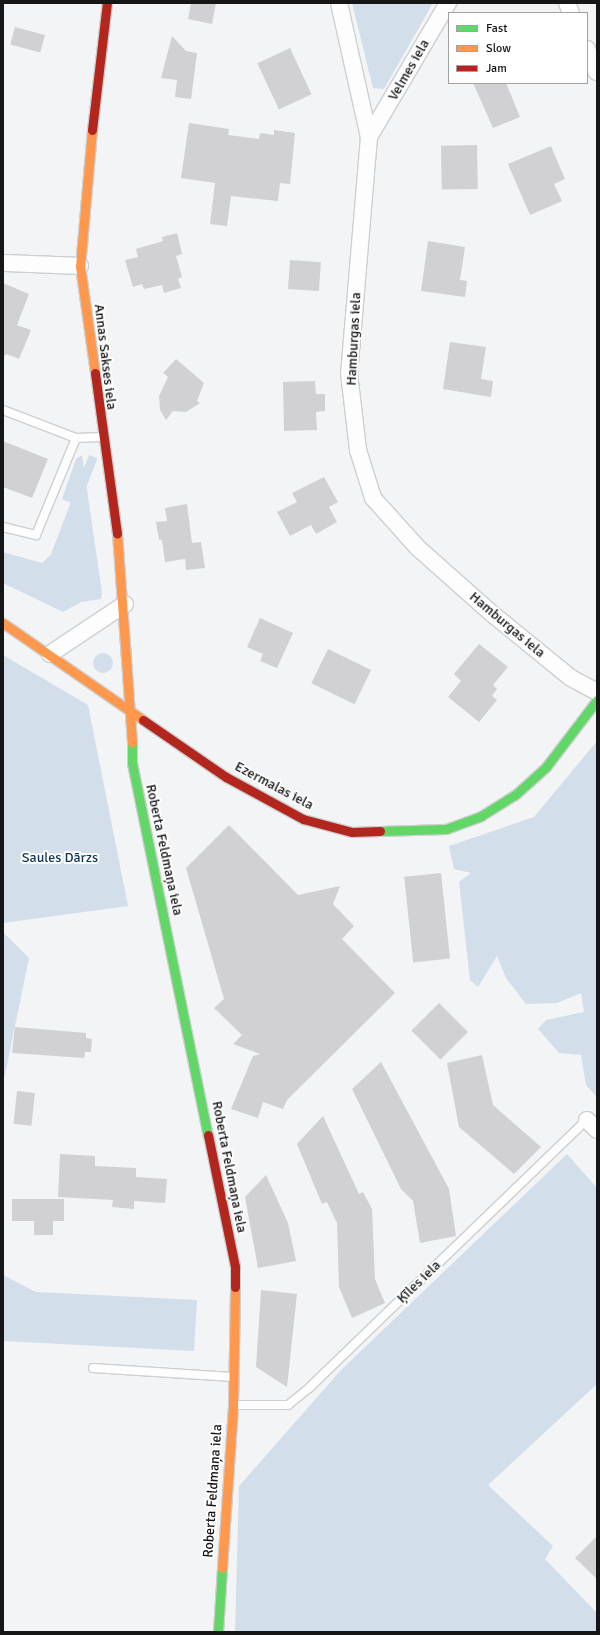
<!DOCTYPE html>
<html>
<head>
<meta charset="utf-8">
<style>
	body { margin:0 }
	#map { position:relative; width:600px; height:1635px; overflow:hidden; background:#f2f4f6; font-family:Signika,sans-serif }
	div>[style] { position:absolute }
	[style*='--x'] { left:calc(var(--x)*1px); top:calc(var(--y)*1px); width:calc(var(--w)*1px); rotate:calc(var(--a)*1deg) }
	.green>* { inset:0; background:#d2dfea; transform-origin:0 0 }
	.round { border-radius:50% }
	.building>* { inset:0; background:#d1d1d3; transform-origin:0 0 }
	.roads { filter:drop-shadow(1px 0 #cdcfd0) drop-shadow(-1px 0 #cdcfd0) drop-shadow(0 1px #cdcfd0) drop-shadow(0 -1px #cdcfd0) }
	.lane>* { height:8px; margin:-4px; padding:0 4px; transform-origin:4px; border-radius:4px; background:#fdfdfe }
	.street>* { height:16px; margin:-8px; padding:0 8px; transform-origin:8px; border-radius:8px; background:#fdfdfe }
	.fast>* { height:9px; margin:-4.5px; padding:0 4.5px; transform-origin:4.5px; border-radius:4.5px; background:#63d668 }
	.slow>* { height:9px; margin:-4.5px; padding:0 4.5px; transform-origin:4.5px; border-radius:4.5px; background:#ff974d }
	.jam>* { height:9px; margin:-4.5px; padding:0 4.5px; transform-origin:4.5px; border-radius:4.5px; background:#b3261e }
	span { translate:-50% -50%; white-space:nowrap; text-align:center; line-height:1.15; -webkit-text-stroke:4px #fff; paint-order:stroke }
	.street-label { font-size:14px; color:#161617 }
	.park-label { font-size:14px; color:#0e3655 }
	.frame { position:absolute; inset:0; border:4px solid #161617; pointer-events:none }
	.legend { position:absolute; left:448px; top:12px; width:140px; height:72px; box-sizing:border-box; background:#fff; border:1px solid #a2a2a2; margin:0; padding:5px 7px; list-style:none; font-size:12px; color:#161617 }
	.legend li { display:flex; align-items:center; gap:8px; height:20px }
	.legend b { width:20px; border:1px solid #a2a2a2 }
</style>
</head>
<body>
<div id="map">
	<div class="green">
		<div style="clip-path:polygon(352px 3px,433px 3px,384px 89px,373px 88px)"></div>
		<div style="clip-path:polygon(82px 455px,102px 593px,101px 599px,81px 602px,63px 612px,3px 583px,3px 552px,42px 563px,55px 551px,74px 504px,62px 499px,76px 459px)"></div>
		<div style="left:89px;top:455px;width:9px;height:107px;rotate:21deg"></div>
		<div class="round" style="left:93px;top:653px;width:20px;height:20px"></div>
		<div style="clip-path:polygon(3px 655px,88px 705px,128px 906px,3px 923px)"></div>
		<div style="clip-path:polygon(597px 741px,597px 1097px,586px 1085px,581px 1055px,559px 1053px,538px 1029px,546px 1020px,584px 1012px,581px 993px,557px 1003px,526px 1004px,506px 978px,497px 956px,478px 987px,470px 980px,459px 882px,471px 873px,454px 869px,449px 846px,534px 817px)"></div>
		<div style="clip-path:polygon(3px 932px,29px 958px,3px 1084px)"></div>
		<div style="clip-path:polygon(567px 1154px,597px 1188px,597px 1384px,488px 1485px,553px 1546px,545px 1559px,597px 1613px,597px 1632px,235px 1632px,239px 1486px,341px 1370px)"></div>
		<div style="clip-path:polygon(3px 1275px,36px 1292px,197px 1300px,194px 1351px,3px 1341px)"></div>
	</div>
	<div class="building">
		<div style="clip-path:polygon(191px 3px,216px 3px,212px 24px,188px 19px)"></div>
		<div style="left:15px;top:27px;width:31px;height:18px;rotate:15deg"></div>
		<div style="clip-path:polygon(172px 36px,186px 51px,197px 53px,191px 99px,175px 97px,177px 80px,161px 78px)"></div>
		<div style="left:290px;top:48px;width:51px;height:36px;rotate:65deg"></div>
		<div style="clip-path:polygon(473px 83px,506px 83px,520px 117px,493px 128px)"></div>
		<div style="clip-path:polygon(189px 123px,229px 129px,228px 135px,259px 139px,260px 133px,274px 135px,274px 130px,295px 133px,290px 184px,280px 183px,278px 201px,231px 196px,227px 226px,210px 224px,215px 183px,181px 178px)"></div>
		<div style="left:477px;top:145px;width:44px;height:36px;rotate:89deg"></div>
		<div style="clip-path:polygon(551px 146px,565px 179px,554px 184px,562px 201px,530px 215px,508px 164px)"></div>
		<div style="clip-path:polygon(177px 233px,182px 254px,176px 256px,182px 277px,178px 279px,181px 288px,164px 293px,162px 285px,144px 289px,142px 284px,133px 287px,125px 260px,138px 257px,136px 249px,163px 241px,162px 237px)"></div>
		<div style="clip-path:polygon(428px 241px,465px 247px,460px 280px,467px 281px,465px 297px,421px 291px)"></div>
		<div style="left:290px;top:260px;width:31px;height:29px;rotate:4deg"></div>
		<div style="clip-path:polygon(3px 283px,29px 294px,17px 325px,31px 330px,19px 359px,6px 354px,3px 358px)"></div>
		<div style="clip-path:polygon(450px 342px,486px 347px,481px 379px,493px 381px,491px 397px,443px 389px)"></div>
		<div style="clip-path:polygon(176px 359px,204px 383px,197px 401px,200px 403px,186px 412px,173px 411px,166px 420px,160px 410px,159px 396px,168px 377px,163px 373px)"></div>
		<div style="clip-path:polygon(315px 381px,316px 394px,325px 394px,325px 411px,316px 412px,317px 430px,284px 431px,283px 382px)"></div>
		<div style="clip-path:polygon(3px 441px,48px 459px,32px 498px,3px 487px)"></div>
		<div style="clip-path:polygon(324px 477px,338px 502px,329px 507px,337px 522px,316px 534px,311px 525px,290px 536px,277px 512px,297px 502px,292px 493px)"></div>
		<div style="clip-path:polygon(187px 504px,192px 543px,201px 542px,205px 568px,186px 570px,185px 559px,165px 562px,162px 540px,159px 540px,156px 522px,167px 521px,165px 508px)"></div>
		<div style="clip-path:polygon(260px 618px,293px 633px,277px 668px,260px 661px,263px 654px,247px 647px)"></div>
		<div style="clip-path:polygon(479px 644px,508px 667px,493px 685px,497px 689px,492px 696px,497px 700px,479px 722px,448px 697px,461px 681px,454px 674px)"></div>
		<div style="left:328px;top:649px;width:48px;height:38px;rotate:26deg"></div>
		<div style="clip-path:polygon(229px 825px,298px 895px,340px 886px,333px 904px,354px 926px,342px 939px,395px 993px,287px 1100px,283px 1109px,263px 1102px,258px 1118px,231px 1109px,253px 1056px,260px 1054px,233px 1044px,242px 1035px,214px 1008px,224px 999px,186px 868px)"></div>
		<div style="left:441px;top:873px;width:86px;height:37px;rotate:84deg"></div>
		<div style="left:439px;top:1003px;width:41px;height:39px;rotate:45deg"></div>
		<div style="clip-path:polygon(15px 1027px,86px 1033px,86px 1038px,92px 1039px,91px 1052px,85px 1052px,84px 1058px,12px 1053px)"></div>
		<div style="clip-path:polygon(482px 1055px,493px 1105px,541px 1147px,514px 1174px,459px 1127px,447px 1063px)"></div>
		<div style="clip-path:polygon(381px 1062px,449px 1189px,456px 1236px,420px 1243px,413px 1201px,401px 1189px,352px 1089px)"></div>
		<div style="left:17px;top:1091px;width:18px;height:33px;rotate:6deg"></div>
		<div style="clip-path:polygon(323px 1116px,359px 1194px,363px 1192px,372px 1209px,375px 1279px,385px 1303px,352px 1318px,339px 1287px,337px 1223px,327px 1202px,322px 1204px,297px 1144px)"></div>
		<div style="clip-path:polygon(60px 1154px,95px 1156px,95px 1166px,136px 1168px,136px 1177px,167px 1179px,165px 1203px,134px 1201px,134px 1209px,112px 1207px,113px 1200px,58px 1197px)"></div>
		<div style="clip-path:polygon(266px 1175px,288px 1223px,296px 1261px,258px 1268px,245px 1197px)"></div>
		<div style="clip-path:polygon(12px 1199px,64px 1199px,64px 1221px,53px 1221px,53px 1235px,34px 1235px,34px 1221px,12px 1221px)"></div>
		<div style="clip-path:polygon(261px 1290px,297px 1294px,287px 1387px,256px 1367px)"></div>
		<div style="clip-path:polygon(597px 1536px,597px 1579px,575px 1558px)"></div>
	</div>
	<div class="roads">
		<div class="lane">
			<div style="--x:3;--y:410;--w:78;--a:21"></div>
			<div style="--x:76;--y:438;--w:26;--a:-2"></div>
			<div style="--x:3;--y:527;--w:34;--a:14"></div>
			<div style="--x:36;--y:535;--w:105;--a:-67.6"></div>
			<div style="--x:93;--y:1368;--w:140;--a:3.7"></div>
			<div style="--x:235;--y:1405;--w:53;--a:0"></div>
			<div style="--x:288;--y:1405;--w:27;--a:-39"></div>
			<div style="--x:309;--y:1388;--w:386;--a:-44"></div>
		</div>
		<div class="street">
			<div style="--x:339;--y:3;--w:137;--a:77.4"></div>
			<div style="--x:369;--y:137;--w:237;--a:94.8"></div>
			<div style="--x:349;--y:373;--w:78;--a:83.3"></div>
			<div style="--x:358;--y:450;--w:50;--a:72.6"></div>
			<div style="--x:373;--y:498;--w:67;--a:48"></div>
			<div style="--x:418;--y:548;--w:96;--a:41.6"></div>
			<div style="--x:490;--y:612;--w:104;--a:39.2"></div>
			<div style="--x:571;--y:678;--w:30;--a:28"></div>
			<div style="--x:567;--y:3;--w:11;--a:68"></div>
			<div style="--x:587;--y:49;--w:25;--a:67"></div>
			<div style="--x:369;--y:137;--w:156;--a:-59.5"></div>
			<div style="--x:3;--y:263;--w:77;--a:2.2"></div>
			<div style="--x:50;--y:654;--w:90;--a:-33.7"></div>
			<div style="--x:587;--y:1120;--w:14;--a:45"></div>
		</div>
		<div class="fast">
			<div style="--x:132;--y:742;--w:21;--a:90"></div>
			<div style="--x:132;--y:763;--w:380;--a:78.5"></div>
			<div style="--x:380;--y:831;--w:66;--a:-1.7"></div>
			<div style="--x:446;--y:829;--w:37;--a:-20"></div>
			<div style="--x:481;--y:816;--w:40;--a:-32"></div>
			<div style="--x:515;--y:795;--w:42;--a:-42.1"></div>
			<div style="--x:546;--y:767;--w:84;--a:-52.7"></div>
			<div style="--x:218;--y:1632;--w:64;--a:-86.4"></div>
		</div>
		<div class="slow">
			<div style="--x:92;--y:130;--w:137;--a:95"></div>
			<div style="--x:80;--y:266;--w:108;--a:82"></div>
			<div style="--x:117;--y:533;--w:210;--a:85.9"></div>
			<div style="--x:3;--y:623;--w:170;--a:34.7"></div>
			<div style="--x:222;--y:1568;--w:163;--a:-86.1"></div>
			<div style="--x:233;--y:1405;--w:118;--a:-89"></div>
		</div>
		<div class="jam">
			<div style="--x:92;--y:130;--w:128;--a:-83.3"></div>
			<div style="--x:95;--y:373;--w:162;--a:82.2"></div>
			<div style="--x:143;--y:720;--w:101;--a:34.5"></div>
			<div style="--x:226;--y:777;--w:88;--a:28.6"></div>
			<div style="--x:303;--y:819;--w:51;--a:14.9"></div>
			<div style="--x:352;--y:832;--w:28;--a:-2"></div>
			<div style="--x:208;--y:1135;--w:135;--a:78.4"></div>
			<div style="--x:235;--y:1267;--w:20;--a:90"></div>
		</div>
	</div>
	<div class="street-label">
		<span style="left:409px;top:70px;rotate:-60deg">Velmes iela</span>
		<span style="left:354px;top:339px;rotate:-87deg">Hamburgas iela</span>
		<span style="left:105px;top:357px;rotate:83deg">Annas Sakses iela</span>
		<span style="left:507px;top:625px;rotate:40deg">Hamburgas iela</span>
		<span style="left:274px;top:786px;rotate:28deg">Ezermalas iela</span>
		<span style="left:164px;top:850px;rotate:78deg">Roberta Feldmaņa iela</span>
		<span style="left:229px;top:1167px;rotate:79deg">Roberta Feldmaņa iela</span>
		<span style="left:419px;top:1282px;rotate:-44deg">Ķīles iela</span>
		<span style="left:213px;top:1491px;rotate:-86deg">Roberta Feldmaņa iela</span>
	</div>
	<div class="park-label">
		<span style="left:60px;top:858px">Saules Dārzs</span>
	</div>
	<div class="frame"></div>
	<ul class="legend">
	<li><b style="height:5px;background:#63d668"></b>Fast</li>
	<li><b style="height:5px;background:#ff974d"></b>Slow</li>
	<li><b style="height:5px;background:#b3261e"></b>Jam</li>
	</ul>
</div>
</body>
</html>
